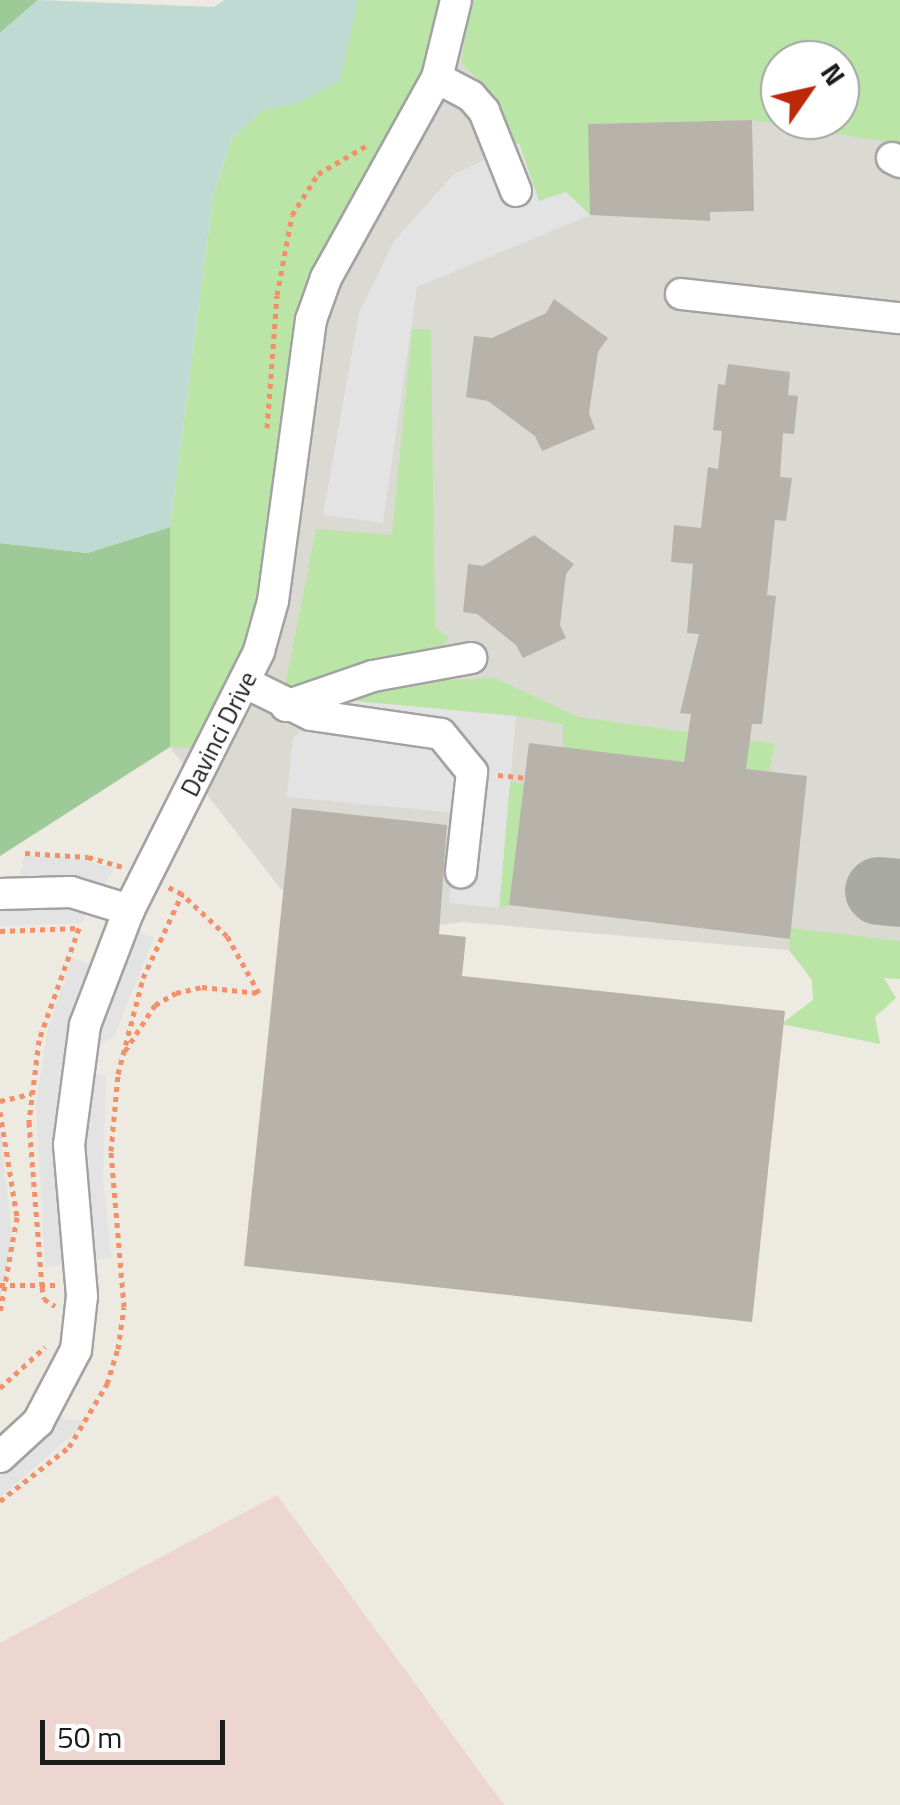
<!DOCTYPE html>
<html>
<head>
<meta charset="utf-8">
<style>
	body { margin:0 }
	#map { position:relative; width:900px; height:1805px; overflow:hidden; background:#eceae1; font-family:"Titillium Web",sans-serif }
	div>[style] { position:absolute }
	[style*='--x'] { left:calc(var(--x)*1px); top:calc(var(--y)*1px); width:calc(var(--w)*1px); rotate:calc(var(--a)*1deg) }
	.commercial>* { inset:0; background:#edd6d0 }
	.airport>* { inset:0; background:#dadad2 }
	.grass>* { inset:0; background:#bbe5a7 }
	.forest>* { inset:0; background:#9dca97 }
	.wetland>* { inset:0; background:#bedad2 }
	.parking>* { inset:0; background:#e3e3e3 }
	.taxiway>* { height:68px; margin:-34px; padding:0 34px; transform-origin:34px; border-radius:34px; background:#aaaaa5 }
	.building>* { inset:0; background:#b8b3aa }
	.path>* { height:5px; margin-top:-2.5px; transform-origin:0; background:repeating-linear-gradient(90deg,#f3906a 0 5px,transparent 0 10px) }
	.roads { filter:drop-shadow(2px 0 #a2a2a2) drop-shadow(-2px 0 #a2a2a2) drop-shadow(0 2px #a2a2a2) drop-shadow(0 -2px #a2a2a2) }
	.minor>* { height:30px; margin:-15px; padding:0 15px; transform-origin:15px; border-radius:15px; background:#fff }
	span { translate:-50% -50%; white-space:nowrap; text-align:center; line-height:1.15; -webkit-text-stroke:9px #fff; paint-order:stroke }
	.street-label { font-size:25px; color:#1b1b1b }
	.north { position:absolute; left:760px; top:40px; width:100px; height:100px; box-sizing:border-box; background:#fff; border:2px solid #a4a4a4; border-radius:50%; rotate:56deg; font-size:28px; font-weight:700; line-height:40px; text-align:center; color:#1b1b1b }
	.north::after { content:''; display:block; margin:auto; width:35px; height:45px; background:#bd2808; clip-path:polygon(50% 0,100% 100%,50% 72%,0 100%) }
	.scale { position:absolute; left:40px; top:1720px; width:185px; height:45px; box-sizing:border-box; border:5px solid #1b1b1b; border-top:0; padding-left:12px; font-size:30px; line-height:35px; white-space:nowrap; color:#1b1b1b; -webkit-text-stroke:8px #fff; paint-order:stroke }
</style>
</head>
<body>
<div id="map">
	<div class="commercial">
		<div style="clip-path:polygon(277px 1495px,504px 1805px,0 1805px,0 1643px)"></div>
	</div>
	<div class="airport">
		<div style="clip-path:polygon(evenodd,358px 0,900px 0,900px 979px,811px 968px,788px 950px,462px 922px,414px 929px,319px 913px,280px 888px,170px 747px,170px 527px,263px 110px,300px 102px,358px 0,780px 60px,840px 60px,840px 120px,780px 120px,780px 60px)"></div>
	</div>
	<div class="grass">
		<div style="clip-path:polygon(358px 0,440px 0,421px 78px,327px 241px,297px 314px,259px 597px,244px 651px,195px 748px,170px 747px,170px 527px,213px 197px,232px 138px,263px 110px,300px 102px)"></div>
		<div style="clip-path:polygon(evenodd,472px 0,900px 0,900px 144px,752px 120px,589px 124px,590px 215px,566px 192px,539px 201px,496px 97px,461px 63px,472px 0,780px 60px,840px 60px,840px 120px,780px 120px,780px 60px)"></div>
		<div style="clip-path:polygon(412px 329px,431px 330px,435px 626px,449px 638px,435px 655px,328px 673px,284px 691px,316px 529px,392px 535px)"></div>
		<div style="clip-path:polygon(495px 678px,578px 717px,775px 744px,769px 772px,563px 748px,563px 724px,516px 716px,333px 699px,399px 682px)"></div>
		<div style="clip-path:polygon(510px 782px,524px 784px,509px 905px,499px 908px)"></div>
		<div style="clip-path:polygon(791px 928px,900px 941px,900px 979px,884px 978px,896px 998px,875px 1017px,880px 1044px,781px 1024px,813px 1000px,812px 980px,789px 950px)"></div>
	</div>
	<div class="forest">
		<div style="clip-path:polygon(0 0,38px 0,0 33px)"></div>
		<div style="clip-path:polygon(170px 527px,170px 747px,0 856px,0 543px,87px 553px)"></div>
	</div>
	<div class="wetland">
		<div style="clip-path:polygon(38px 0,214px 7px,225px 0,358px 0,340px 81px,300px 102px,263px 110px,232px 138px,213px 197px,170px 527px,87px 553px,0 543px,0 33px)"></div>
	</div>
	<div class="parking">
		<div style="clip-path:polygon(519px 143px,539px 201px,566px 192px,590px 215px,417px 287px,383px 523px,323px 515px,359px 313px,394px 241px,453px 175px)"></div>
		<div style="clip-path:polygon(333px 699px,516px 716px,499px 908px,449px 903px,457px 813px,287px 797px,293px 738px)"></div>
		<div style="clip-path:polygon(24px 856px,70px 857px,114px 868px,81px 923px,0 926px,0 880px,20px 876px)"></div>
		<div style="clip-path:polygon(139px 933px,154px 937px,114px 1037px,91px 1050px,92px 1073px,106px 1076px,103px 1179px,112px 1258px,45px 1267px,36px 1103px,48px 1029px,72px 958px,110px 973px)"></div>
		<div style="clip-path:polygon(0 1124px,12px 1236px,0 1300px)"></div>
		<div style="clip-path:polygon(23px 1415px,88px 1421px,0 1497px,0 1436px)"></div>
	</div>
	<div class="taxiway">
		<div style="--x:879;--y:891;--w:21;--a:5"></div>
	</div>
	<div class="building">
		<div style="clip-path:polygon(752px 120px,754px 211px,710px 212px,710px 221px,590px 215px,588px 124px)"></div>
		<div style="clip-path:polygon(554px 299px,608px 338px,598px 352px,589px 413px,595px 429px,542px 451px,535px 436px,488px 401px,466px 397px,474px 336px,492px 338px,546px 313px)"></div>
		<div style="clip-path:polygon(728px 364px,790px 372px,788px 395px,798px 396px,794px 434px,783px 433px,780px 477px,792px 478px,786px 521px,775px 520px,767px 595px,776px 596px,762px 724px,752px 724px,746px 769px,807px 776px,790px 939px,509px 905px,529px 743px,684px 762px,691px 714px,680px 713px,699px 634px,687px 633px,693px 564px,671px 562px,674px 525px,701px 528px,708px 467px,718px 469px,722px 431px,713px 430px,718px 384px,725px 385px)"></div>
		<div style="clip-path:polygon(534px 535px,574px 564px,566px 574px,560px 625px,566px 638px,523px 658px,516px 645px,477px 614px,463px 612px,468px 564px,483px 566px)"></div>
		<div style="clip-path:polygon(292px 808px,447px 825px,439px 934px,466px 937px,462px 976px,785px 1011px,752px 1322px,244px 1266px)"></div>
	</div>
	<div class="path">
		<div style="--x:267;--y:428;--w:133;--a:-85.7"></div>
		<div style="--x:277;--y:295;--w:81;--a:-79.4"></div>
		<div style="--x:292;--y:215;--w:49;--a:-57.6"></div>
		<div style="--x:318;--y:174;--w:59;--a:-30.5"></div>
		<div style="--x:498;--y:775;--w:27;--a:6"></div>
		<div style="--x:25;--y:853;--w:63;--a:3.6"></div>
		<div style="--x:88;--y:857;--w:37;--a:16"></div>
		<div style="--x:0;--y:931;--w:79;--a:-2.2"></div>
		<div style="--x:79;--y:928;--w:119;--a:109.7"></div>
		<div style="--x:39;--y:1040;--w:83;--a:97"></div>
		<div style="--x:29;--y:1122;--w:166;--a:85.5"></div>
		<div style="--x:42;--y:1287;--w:12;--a:81"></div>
		<div style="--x:44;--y:1299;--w:13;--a:32"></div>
		<div style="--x:125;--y:1051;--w:55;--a:-56.9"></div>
		<div style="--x:155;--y:1005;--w:24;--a:-30"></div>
		<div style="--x:176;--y:993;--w:27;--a:-13"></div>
		<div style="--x:202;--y:987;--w:57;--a:6"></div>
		<div style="--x:259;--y:993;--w:65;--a:-119.3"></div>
		<div style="--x:227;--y:936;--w:62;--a:-137"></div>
		<div style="--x:0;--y:1101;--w:32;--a:-13"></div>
		<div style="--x:0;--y:1112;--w:106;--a:80.8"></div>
		<div style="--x:17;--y:1217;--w:97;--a:100.1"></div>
		<div style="--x:0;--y:1285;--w:57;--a:0"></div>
		<div style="--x:0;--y:1388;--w:61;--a:-42.3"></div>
		<div style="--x:0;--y:1501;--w:88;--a:-38"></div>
		<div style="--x:69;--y:1447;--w:74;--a:-58.9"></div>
		<div style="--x:107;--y:1384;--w:37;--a:-73"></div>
		<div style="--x:118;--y:1349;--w:42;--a:-81.9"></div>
		<div style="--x:124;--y:1307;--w:157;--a:-94.8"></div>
		<div style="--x:111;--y:1151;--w:77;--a:-84.8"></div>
		<div style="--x:118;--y:1074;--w:99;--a:-75.4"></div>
		<div style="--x:143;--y:978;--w:93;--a:-65.1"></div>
		<div style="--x:182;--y:894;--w:16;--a:-153"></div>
	</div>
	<div class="roads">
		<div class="minor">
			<div style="--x:437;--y:78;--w:38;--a:28"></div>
			<div style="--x:471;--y:96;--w:20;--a:49"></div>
			<div style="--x:484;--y:111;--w:86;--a:68.2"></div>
			<div style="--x:892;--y:158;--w:9;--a:27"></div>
			<div style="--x:681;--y:294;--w:220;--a:6.3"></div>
			<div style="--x:246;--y:683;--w:72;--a:26.2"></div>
			<div style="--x:311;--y:715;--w:131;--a:8.3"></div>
			<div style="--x:441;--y:734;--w:49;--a:50.8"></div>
			<div style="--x:472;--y:772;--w:101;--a:96.3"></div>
			<div style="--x:286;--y:706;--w:92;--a:-19"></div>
			<div style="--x:373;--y:676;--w:100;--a:-10.4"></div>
			<div style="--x:0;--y:894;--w:71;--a:-1.6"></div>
			<div style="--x:71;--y:892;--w:61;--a:17.2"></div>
			<div style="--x:0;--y:1457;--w:52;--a:-42.6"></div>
			<div style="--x:38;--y:1422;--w:81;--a:-62.2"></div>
			<div style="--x:76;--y:1350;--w:54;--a:-83.7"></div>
			<div style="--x:82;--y:1296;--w:152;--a:-94.9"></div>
			<div style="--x:69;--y:1145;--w:121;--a:-82.4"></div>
			<div style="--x:85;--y:1025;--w:123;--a:-69.1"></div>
			<div style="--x:129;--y:910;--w:290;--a:-63.3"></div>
			<div style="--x:259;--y:651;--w:52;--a:-74.4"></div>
			<div style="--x:273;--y:601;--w:284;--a:-82.3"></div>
			<div style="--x:311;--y:320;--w:45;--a:-70.3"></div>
			<div style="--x:326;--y:278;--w:229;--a:-61"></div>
			<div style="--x:437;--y:78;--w:80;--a:-76.3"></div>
		</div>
	</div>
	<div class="street-label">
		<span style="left:219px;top:734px;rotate:-63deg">Davinci Drive</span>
	</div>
	<div class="north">N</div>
	<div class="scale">50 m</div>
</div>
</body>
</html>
